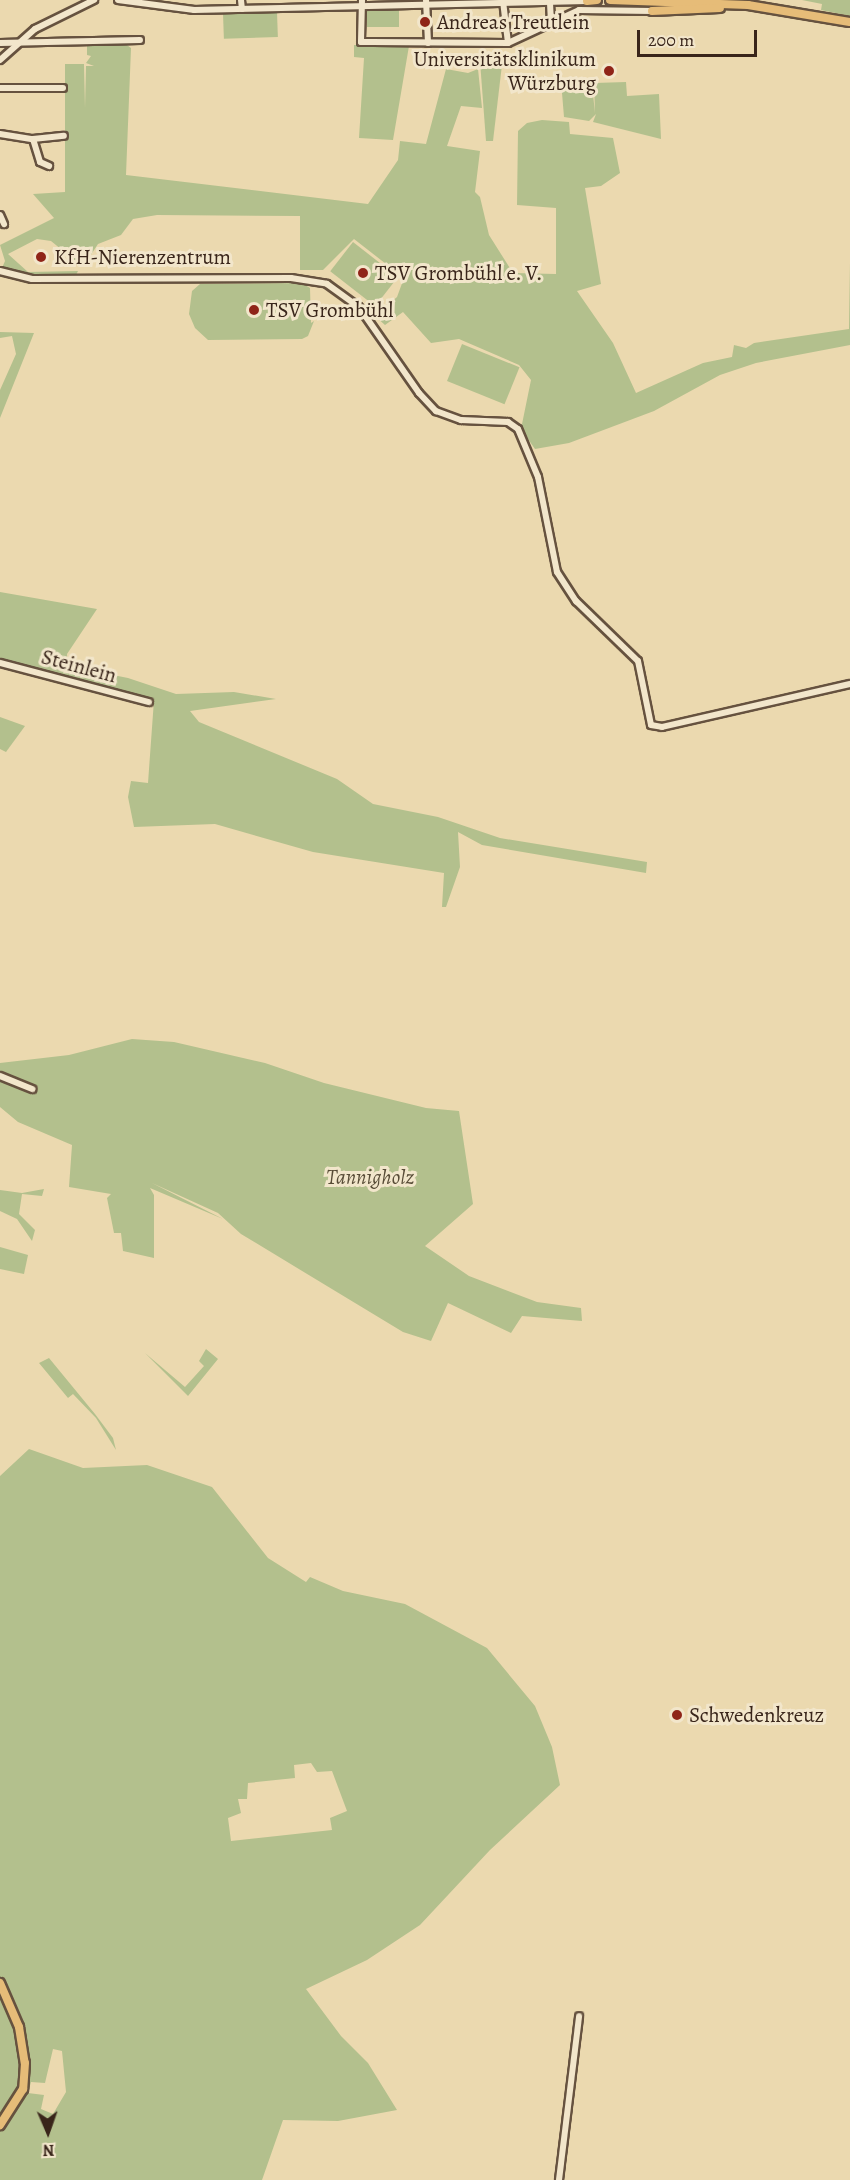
<!DOCTYPE html>
<html>
<head>
<meta charset="utf-8">
<style>
	body { margin:0 }
	#map { position:relative; width:850px; height:2180px; overflow:hidden; background:#ebd9af; font-family:Alegreya,serif }
	div>[style] { position:absolute }
	[style*='--x'] { left:calc(var(--x)*1px); top:calc(var(--y)*1px); width:calc(var(--w)*1px); rotate:calc(var(--a)*1deg) }
	.green>* { inset:0; background:#b3c08d; transform-origin:0 0 }
	.roads { filter:drop-shadow(2px 0 #66523f) drop-shadow(-2px 0 #66523f) drop-shadow(0 2px #66523f) drop-shadow(0 -2px #66523f) }
	.minor>* { height:6px; margin:-3px; padding:0 3px; transform-origin:3px; border-radius:3px; background:#f2e6cb }
	.major>* { height:8px; margin:-4px; padding:0 4px; transform-origin:4px; border-radius:4px; background:#e6bc78 }
	.dots>* { width:16px; height:16px; translate:-50% -50%; box-sizing:border-box; border:3px solid #f2e6cb; border-radius:50% }
	span { translate:-50% -50%; white-space:nowrap; text-align:center; line-height:1.15; -webkit-text-stroke:6px #f2e6cb; paint-order:stroke }
	.poi-label { font-size:21px; color:#39251a }
	.left { translate:0 -50%; text-align:left }
	.right { translate:-100% -50%; text-align:right }
	.street-label { font-size:21px; color:#39251a }
	.park-label { font-size:21px; color:#584c37; font-style:italic }
	.north { position:absolute; left:18px; top:2102px; width:60px; height:60px; -webkit-text-stroke:4px #f2e6cb; paint-order:stroke; rotate:178deg; font-size:16px; font-weight:700; line-height:24px; text-align:center; color:#39251a }
	.north::after { content:''; display:block; margin:auto; width:21px; height:27px; background:#39251a; clip-path:polygon(50% 0,100% 100%,50% 72%,0 100%) }
	.scale { position:absolute; left:637px; top:30px; width:120px; height:27px; box-sizing:border-box; border:3px solid #39251a; border-top:0; padding-left:8px; font-size:18px; line-height:21px; white-space:nowrap; color:#39251a; -webkit-text-stroke:4px #f2e6cb; paint-order:stroke }
</style>
</head>
<body>
<div id="map">
	<div class="green">
		<div style="clip-path:polygon(802px 0,850px 0,850px 16px,821px 10px,822px 4px)"></div>
		<div style="left:399px;top:9px;width:18px;height:32px;rotate:90deg"></div>
		<div style="left:277px;top:12px;width:25px;height:54px;rotate:88deg"></div>
		<div style="clip-path:polygon(87px 43px,124px 43px,131px 48px,126px 175px,368px 204px,398px 160px,400px 141px,426px 144px,446px 69px,468px 73px,478px 69px,482px 108px,461px 106px,447px 146px,480px 151px,475px 192px,480px 197px,489px 235px,513px 273px,556px 274px,556px 208px,517px 205px,518px 131px,527px 123px,542px 120px,569px 122px,570px 134px,613px 138px,620px 173px,601px 186px,585px 188px,601px 284px,577px 291px,613px 343px,636px 393px,703px 363px,732px 357px,734px 345px,746px 348px,754px 343px,849px 329px,850px 262px,850px 345px,756px 363px,720px 375px,654px 411px,569px 443px,535px 449px,521px 429px,531px 380px,519px 365px,459px 339px,431px 343px,403px 312px,385px 325px,375px 316px,397px 297px,404px 278px,354px 239px,323px 270px,300px 270px,300px 216px,157px 215px,133px 219px,121px 235px,98px 244px,83px 267px,51px 241px,37px 239px,8px 254px,28px 272px,78px 271px,76px 275px,36px 276px,2px 268px,5px 261px,0 245px,54px 218px,33px 194px,65px 192px,65px 64px,84px 64px,85px 108px,86px 66px,94px 66px,86px 63px,91px 56px,87px 55px)"></div>
		<div style="clip-path:polygon(354px 45px,409px 46px,393px 140px,359px 138px,364px 58px,354px 57px)"></div>
		<div style="clip-path:polygon(503px 56px,493px 141px,486px 141px,480px 61px)"></div>
		<div style="clip-path:polygon(561px 81px,592px 85px,595px 113px,594px 83px,626px 82px,627px 96px,659px 94px,661px 139px,593px 122px,596px 114px,589px 121px,564px 117px)"></div>
		<div style="left:353px;top:242px;width:57px;height:37px;rotate:38deg"></div>
		<div style="clip-path:polygon(302px 283px,310px 288px,311px 323px,314px 321px,308px 336px,302px 339px,208px 340px,195px 328px,189px 314px,192px 291px,200px 284px)"></div>
		<div style="clip-path:polygon(0 332px,34px 333px,0 418px,0 390px,16px 354px,12px 336px,0 338px)"></div>
		<div style="left:462px;top:344px;width:62px;height:40px;rotate:22deg"></div>
		<div style="clip-path:polygon(0 592px,97px 609px,67px 654px,68px 666px,128px 678px,176px 694px,234px 692px,276px 699px,190px 711px,199px 722px,337px 779px,373px 804px,438px 817px,500px 838px,647px 862px,646px 873px,482px 845px,458px 832px,460px 867px,446px 907px,442px 907px,444px 873px,313px 852px,215px 824px,134px 827px,128px 797px,131px 781px,148px 783px,154px 700px,0 664px)"></div>
		<div style="clip-path:polygon(0 717px,25px 726px,6px 752px,0 749px)"></div>
		<div style="clip-path:polygon(132px 1039px,174px 1042px,265px 1063px,324px 1083px,426px 1108px,459px 1111px,473px 1204px,425px 1246px,469px 1276px,537px 1302px,581px 1308px,582px 1321px,522px 1316px,511px 1333px,448px 1303px,431px 1341px,403px 1332px,241px 1234px,218px 1213px,152px 1183px,223px 1219px,150px 1188px,154px 1195px,154px 1258px,123px 1251px,121px 1233px,114px 1233px,107px 1198px,111px 1194px,69px 1187px,72px 1145px,18px 1122px,0 1107px,0 1063px,69px 1055px)"></div>
		<div style="clip-path:polygon(44px 1189px,42px 1196px,22px 1194px,19px 1214px,35px 1230px,32px 1241px,17px 1219px,0 1211px,0 1190px,22px 1193px)"></div>
		<div style="clip-path:polygon(0 1247px,28px 1255px,24px 1274px,0 1269px)"></div>
		<div style="clip-path:polygon(206px 1349px,218px 1359px,188px 1396px,145px 1353px,185px 1387px,204px 1366px,199px 1361px)"></div>
		<div style="clip-path:polygon(49px 1358px,95px 1414px,113px 1438px,116px 1450px,96px 1418px,73px 1394px,68px 1398px,39px 1363px)"></div>
		<div style="clip-path:polygon(evenodd,29px 1449px,83px 1468px,147px 1465px,212px 1487px,268px 1558px,306px 1582px,310px 1577px,343px 1591px,405px 1604px,487px 1648px,535px 1706px,552px 1747px,560px 1785px,490px 1850px,420px 1925px,367px 1960px,306px 1989px,341px 2036px,368px 2063px,397px 2110px,338px 2121px,283px 2120px,262px 2180px,0 2180px,0 1476px,29px 1449px,311px 1763px,317px 1772px,332px 1771px,347px 1811px,330px 1818px,332px 1830px,231px 1841px,228px 1818px,241px 1813px,238px 1799px,247px 1799px,248px 1783px,295px 1778px,294px 1765px,311px 1763px,29px 1449px,53px 2049px,62px 2051px,66px 2092px,53px 2114px,41px 2109px,44px 2095px,28px 2093px,31px 2082px,45px 2083px,53px 2049px)"></div>
	</div>
	<div class="roads">
		<div class="minor">
			<div style="--x:118;--y:0;--w:77;--a:7.5"></div>
			<div style="--x:194;--y:10;--w:393;--a:-1.3"></div>
			<div style="--x:241;--y:0;--w:9;--a:84"></div>
			<div style="--x:362;--y:0;--w:42;--a:91.4"></div>
			<div style="--x:361;--y:42;--w:11;--a:0"></div>
			<div style="--x:372;--y:42;--w:136;--a:0.4"></div>
			<div style="--x:508;--y:43;--w:78;--a:-24.9"></div>
			<div style="--x:579;--y:10;--w:73;--a:0.8"></div>
			<div style="--x:426;--y:0;--w:43;--a:87.3"></div>
			<div style="--x:503;--y:1;--w:42;--a:83.2"></div>
			<div style="--x:550;--y:3;--w:18;--a:87"></div>
			<div style="--x:0;--y:43;--w:140;--a:-1.2"></div>
			<div style="--x:0;--y:60;--w:47;--a:-41.5"></div>
			<div style="--x:35;--y:29;--w:66;--a:-26.2"></div>
			<div style="--x:0;--y:88;--w:63;--a:0"></div>
			<div style="--x:0;--y:134;--w:33;--a:9"></div>
			<div style="--x:33;--y:139;--w:31;--a:-6"></div>
			<div style="--x:33;--y:139;--w:24;--a:73"></div>
			<div style="--x:40;--y:162;--w:10;--a:24"></div>
			<div style="--x:0;--y:215;--w:10;--a:66"></div>
			<div style="--x:0;--y:271;--w:33;--a:14"></div>
			<div style="--x:32;--y:279;--w:259;--a:-0.2"></div>
			<div style="--x:291;--y:278;--w:36;--a:9"></div>
			<div style="--x:327;--y:284;--w:39;--a:36"></div>
			<div style="--x:359;--y:307;--w:105;--a:55.1"></div>
			<div style="--x:419;--y:393;--w:25;--a:47"></div>
			<div style="--x:436;--y:411;--w:27;--a:20"></div>
			<div style="--x:461;--y:420;--w:47;--a:2.4"></div>
			<div style="--x:508;--y:422;--w:12;--a:35"></div>
			<div style="--x:518;--y:429;--w:52;--a:67.4"></div>
			<div style="--x:538;--y:477;--w:97;--a:78.7"></div>
			<div style="--x:557;--y:572;--w:35;--a:57"></div>
			<div style="--x:576;--y:601;--w:86;--a:44.1"></div>
			<div style="--x:638;--y:661;--w:65;--a:78.5"></div>
			<div style="--x:651;--y:725;--w:11;--a:10"></div>
			<div style="--x:662;--y:727;--w:193;--a:-12.9"></div>
			<div style="--x:0;--y:663;--w:154;--a:14.7"></div>
			<div style="--x:0;--y:1076;--w:35;--a:22"></div>
			<div style="--x:559;--y:2180;--w:165;--a:-83"></div>
		</div>
		<div class="major">
			<div style="--x:610;--y:0;--w:138;--a:2.1"></div>
			<div style="--x:748;--y:5;--w:103;--a:9.5"></div>
			<div style="--x:587;--y:1;--w:10;--a:-6"></div>
			<div style="--x:652;--y:11;--w:68;--a:-2.5"></div>
			<div style="--x:0;--y:1983;--w:48;--a:66.6"></div>
			<div style="--x:19;--y:2027;--w:36;--a:81"></div>
			<div style="--x:25;--y:2063;--w:26;--a:94"></div>
			<div style="--x:23;--y:2089;--w:43;--a:122.6"></div>
		</div>
	</div>
	<div class="dots">
		<div style="left:425px;top:22px;background:#8f2418"></div>
		<div style="left:609px;top:71px;background:#8f2418"></div>
		<div style="left:41px;top:257px;background:#8f2418"></div>
		<div style="left:363px;top:273px;background:#8f2418"></div>
		<div style="left:254px;top:310px;background:#8f2418"></div>
		<div style="left:677px;top:1715px;background:#8f2418"></div>
	</div>
	<div class="poi-label">
		<span class="left" style="left:437px;top:22px">Andreas Treutlein</span>
		<span class="right" style="left:596px;top:71px">Universitätsklinikum<br>Würzburg</span>
		<span class="left" style="left:54px;top:257px">KfH-Nierenzentrum</span>
		<span class="left" style="left:375px;top:273px">TSV Grombühl e. V.</span>
		<span class="left" style="left:266px;top:310px">TSV Grombühl</span>
		<span class="left" style="left:689px;top:1715px">Schwedenkreuz</span>
	</div>
	<div class="street-label">
		<span style="left:79px;top:666px;rotate:15deg">Steinlein</span>
	</div>
	<div class="park-label">
		<span style="left:370px;top:1177px">Tannigholz</span>
	</div>
	<div class="north">N</div>
	<div class="scale">200 m</div>
</div>
</body>
</html>
